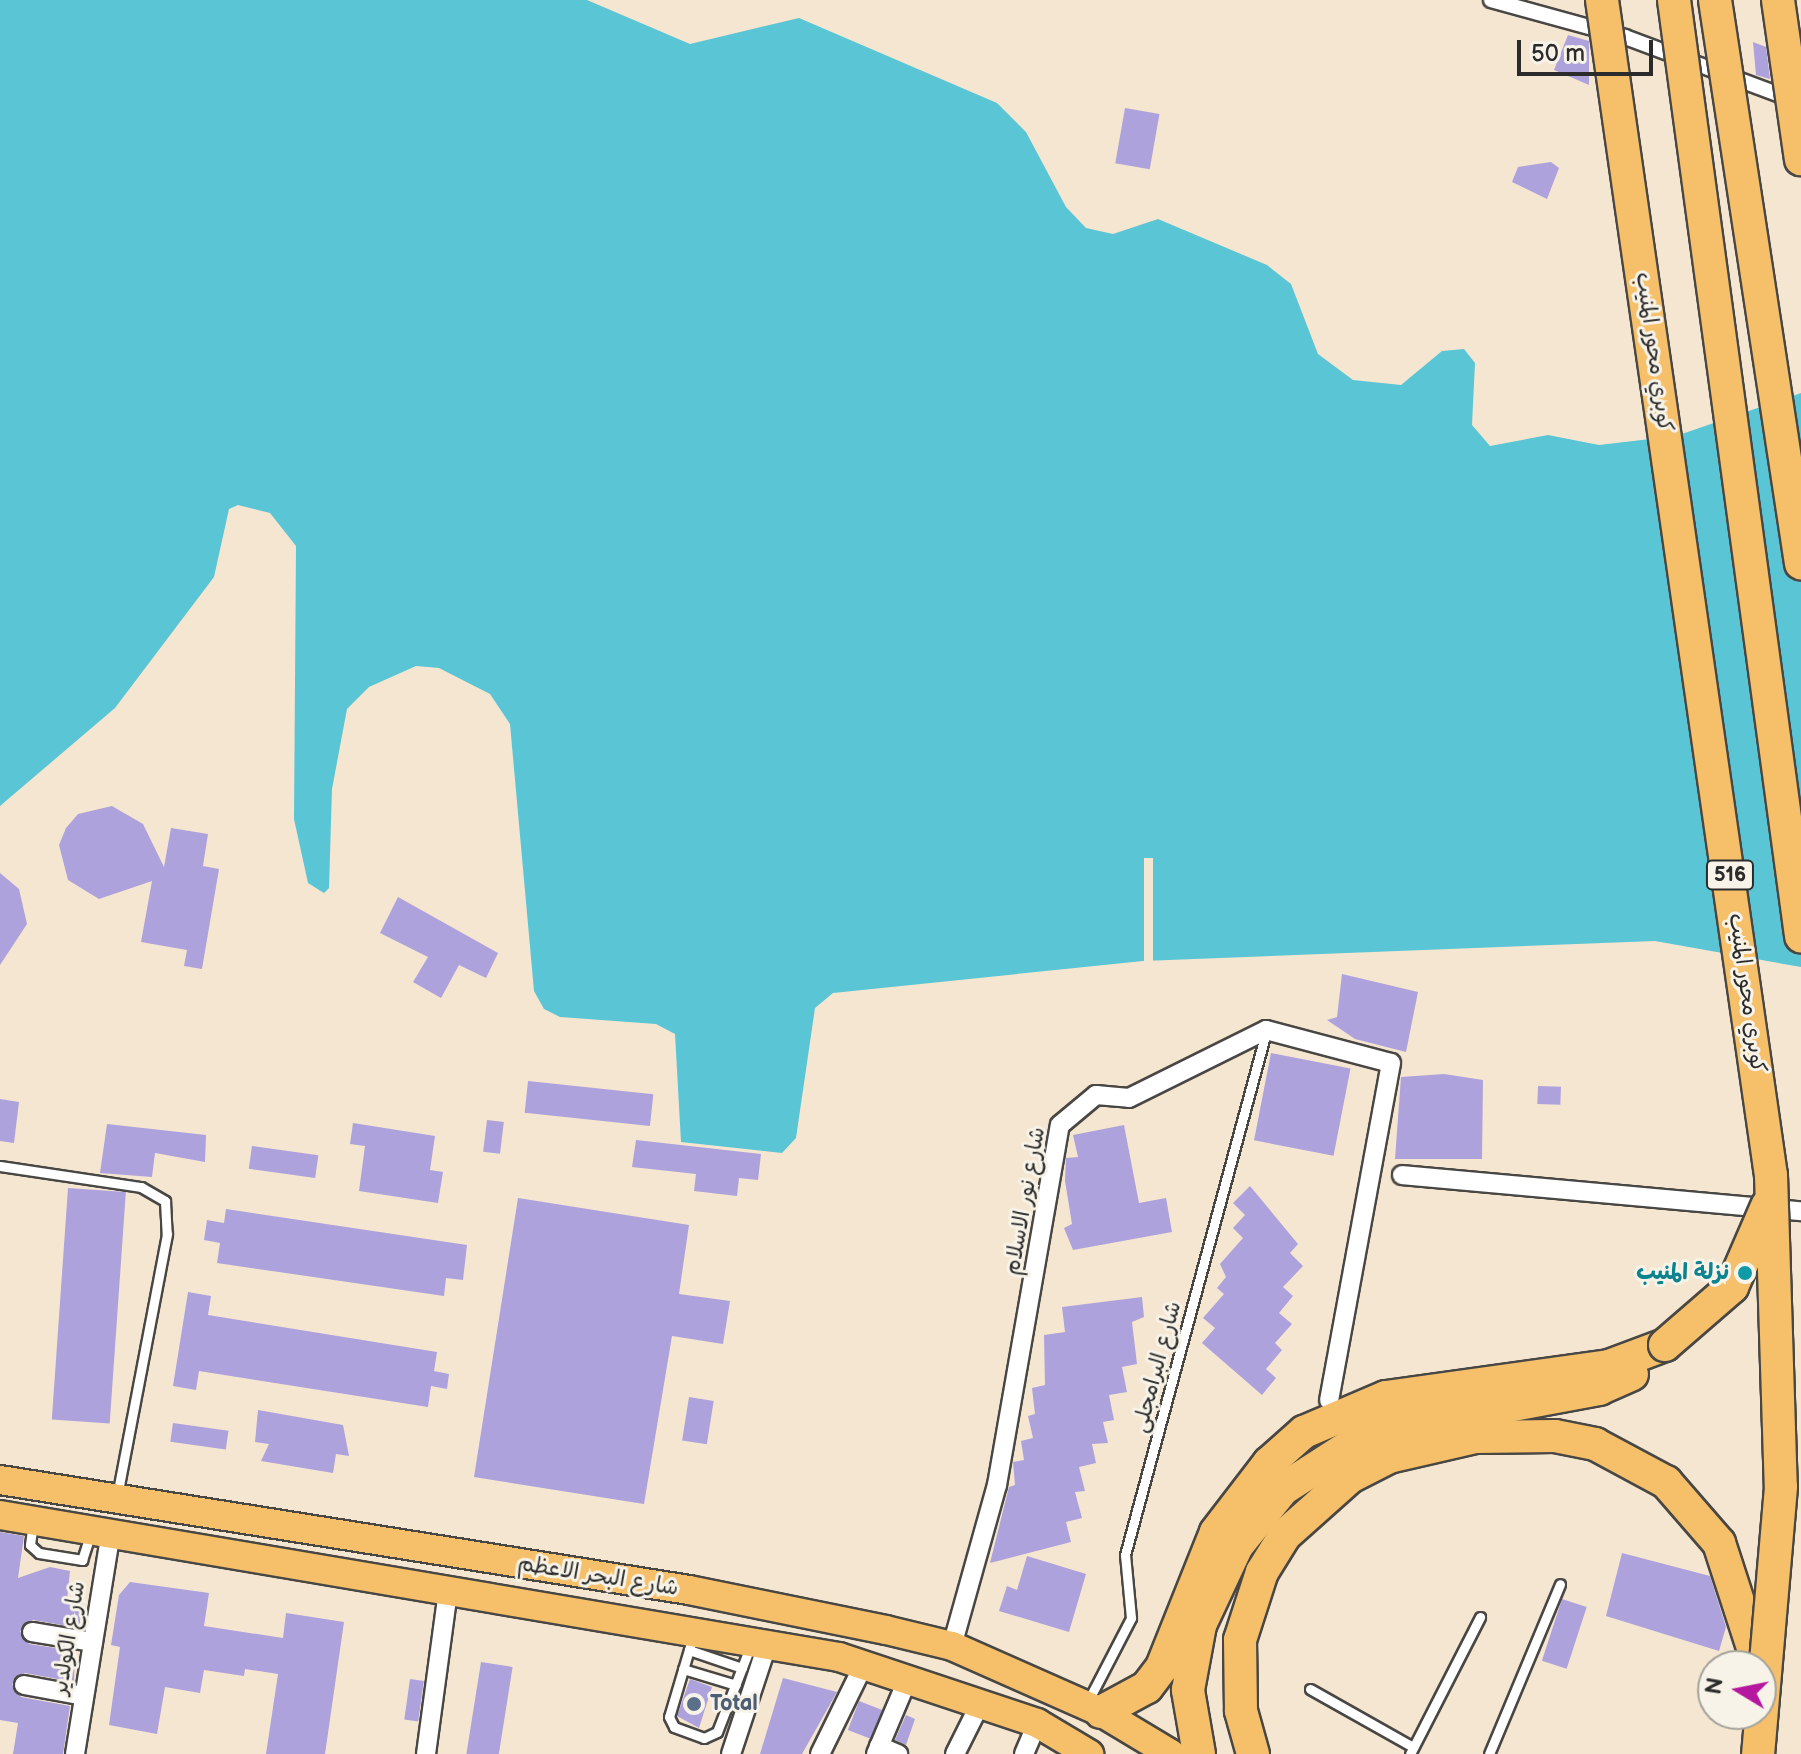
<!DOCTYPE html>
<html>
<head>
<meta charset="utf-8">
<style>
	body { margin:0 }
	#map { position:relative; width:1801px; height:1754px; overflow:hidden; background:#f5e6d1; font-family:"Balsamiq Sans","Playpen Sans Arabic",sans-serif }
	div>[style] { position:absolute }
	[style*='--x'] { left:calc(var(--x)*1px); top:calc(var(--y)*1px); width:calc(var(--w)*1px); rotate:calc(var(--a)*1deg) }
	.water>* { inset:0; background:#5ac5d5 }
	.pier>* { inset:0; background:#f5e6d1; transform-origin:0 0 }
	.building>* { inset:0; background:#ada2db; transform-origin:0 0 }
	.roads { filter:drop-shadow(2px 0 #494744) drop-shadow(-2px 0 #494744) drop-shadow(0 2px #494744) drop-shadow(0 -2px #494744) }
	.service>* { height:9px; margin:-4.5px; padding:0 4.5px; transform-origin:4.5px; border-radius:4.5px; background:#fff }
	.pedestrian>* { height:14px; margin:-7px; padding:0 7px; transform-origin:7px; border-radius:7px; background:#fff }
	.minor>* { height:18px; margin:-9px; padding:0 9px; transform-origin:9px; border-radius:9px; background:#fff }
	.primary>* { height:28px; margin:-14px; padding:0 14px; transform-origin:14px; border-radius:14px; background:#f6c06b }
	.motorway>* { height:32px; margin:-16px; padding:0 16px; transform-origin:16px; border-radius:16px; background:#f6c06b }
	.bridges { filter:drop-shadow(2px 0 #494744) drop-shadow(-2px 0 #494744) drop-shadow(0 2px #494744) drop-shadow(0 -2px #494744) }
	.motorway-bridge>* { height:32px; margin:-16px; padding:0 16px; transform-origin:16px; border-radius:16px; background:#f6c06b }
	.dots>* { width:22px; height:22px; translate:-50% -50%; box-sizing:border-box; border:4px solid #f7f3e8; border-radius:50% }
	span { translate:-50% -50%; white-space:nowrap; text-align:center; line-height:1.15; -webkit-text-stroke:6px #f7f3e8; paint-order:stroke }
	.shield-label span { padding:2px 6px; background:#f7f3e8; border:2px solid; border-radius:6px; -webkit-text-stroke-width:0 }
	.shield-label { font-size:20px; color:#2b2b2b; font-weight:700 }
	.street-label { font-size:22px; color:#2b2b2b }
	.culture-label { font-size:22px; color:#0d838f; font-weight:700 }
	.right { translate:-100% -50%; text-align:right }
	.service-label { font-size:22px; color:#4e5e75; font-weight:700 }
	.left { translate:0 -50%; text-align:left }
	.north { position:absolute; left:1697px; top:1650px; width:80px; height:80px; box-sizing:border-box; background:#f7f3e8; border:2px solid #a5a39c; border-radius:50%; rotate:280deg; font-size:22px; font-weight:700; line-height:32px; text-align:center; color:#2b2b2b }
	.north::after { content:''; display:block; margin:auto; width:28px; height:36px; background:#b5179e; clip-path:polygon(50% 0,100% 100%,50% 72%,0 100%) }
	.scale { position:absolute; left:1517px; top:40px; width:136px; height:36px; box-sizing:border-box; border:4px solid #2b2b2b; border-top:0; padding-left:10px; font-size:24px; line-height:28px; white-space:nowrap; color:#2b2b2b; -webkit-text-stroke:6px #f7f3e8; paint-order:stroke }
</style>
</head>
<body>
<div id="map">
	<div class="water">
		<div style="clip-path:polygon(0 0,587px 0,690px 44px,799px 18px,997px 103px,1026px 132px,1066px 207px,1086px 228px,1113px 234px,1158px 219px,1267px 265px,1291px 284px,1318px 354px,1353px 380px,1401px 385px,1442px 351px,1464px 349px,1475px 363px,1472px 425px,1490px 446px,1548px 435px,1599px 445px,1676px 436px,1801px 393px,1801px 967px,1655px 941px,1143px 961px,833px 993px,815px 1008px,796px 1138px,782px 1153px,681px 1142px,675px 1034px,656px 1024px,560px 1017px,544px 1009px,534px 991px,510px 724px,490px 694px,439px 668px,416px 666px,369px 687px,347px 709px,332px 789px,329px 888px,324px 893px,308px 883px,294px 819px,296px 546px,270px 513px,238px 505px,229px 509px,214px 577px,115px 708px,0 806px)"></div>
	</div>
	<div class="pier">
		<div style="left:1144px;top:858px;width:9px;height:103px"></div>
	</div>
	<div class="building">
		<div style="clip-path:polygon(1568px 35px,1589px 41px,1589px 85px,1554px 70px)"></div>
		<div style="clip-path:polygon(1753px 42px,1766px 47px,1770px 79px,1756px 75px)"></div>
		<div style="left:1125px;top:108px;width:35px;height:56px;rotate:10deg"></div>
		<div style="clip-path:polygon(1551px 162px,1559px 168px,1547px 199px,1512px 182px,1518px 167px)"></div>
		<div style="clip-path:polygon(112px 806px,143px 824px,164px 867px,171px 828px,208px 834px,203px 866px,219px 869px,202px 969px,184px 966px,187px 950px,141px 942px,152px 881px,99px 899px,68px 880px,59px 845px,66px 828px,78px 814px)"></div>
		<div style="clip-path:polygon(0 873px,19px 889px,27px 924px,0 965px)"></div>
		<div style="clip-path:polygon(398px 897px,498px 953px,486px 978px,459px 965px,441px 998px,413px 982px,428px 957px,380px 933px)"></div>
		<div style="clip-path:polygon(1342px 974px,1418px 992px,1406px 1052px,1355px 1039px,1327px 1020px,1337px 1017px)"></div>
		<div style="left:1271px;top:1053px;width:81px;height:89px;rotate:11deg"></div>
		<div style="clip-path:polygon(1444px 1074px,1483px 1080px,1482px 1159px,1395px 1159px,1401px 1077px)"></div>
		<div style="left:528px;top:1081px;width:126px;height:32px;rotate:6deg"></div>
		<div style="left:1538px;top:1086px;width:23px;height:18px;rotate:2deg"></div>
		<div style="clip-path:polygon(0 1099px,19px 1102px,14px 1143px,0 1141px)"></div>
		<div style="left:487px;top:1120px;width:17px;height:32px;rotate:7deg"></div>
		<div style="clip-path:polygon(353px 1123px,435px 1136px,430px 1170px,443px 1172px,438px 1203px,359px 1191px,365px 1146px,350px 1144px)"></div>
		<div style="clip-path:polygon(107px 1124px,206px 1135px,205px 1162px,155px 1153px,152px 1177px,100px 1173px)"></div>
		<div style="clip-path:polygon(1124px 1125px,1139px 1203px,1166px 1198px,1172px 1232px,1073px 1250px,1064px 1228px,1072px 1224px,1065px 1181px,1066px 1158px,1078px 1157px,1073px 1135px)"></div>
		<div style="clip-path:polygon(636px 1140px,761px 1154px,758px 1180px,739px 1178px,737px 1196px,694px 1191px,696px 1174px,632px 1167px)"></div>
		<div style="left:252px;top:1146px;width:67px;height:23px;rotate:8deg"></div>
		<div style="clip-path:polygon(1250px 1186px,1298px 1244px,1290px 1253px,1303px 1266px,1283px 1287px,1293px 1296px,1279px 1313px,1292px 1324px,1275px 1343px,1282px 1350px,1266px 1369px,1276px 1378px,1262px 1395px,1202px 1343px,1215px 1328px,1203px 1318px,1224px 1294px,1217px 1288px,1226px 1277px,1220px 1264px,1243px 1238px,1233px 1228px,1245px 1215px,1233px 1203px)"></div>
		<div style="left:68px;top:1188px;width:58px;height:232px;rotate:4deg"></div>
		<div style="clip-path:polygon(518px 1198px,689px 1225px,679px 1294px,730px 1301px,723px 1344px,672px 1336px,644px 1504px,474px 1477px)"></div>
		<div style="clip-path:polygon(226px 1209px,467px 1245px,463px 1280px,446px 1278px,444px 1296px,217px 1263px,220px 1243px,204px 1240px,207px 1220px,224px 1223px)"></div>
		<div style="clip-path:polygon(188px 1292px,211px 1296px,208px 1315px,437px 1352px,434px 1371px,449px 1374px,447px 1389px,431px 1386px,428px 1407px,199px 1371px,196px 1390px,173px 1386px)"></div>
		<div style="clip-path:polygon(1142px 1297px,1144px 1317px,1132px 1322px,1137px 1364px,1122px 1367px,1127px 1392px,1109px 1395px,1114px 1420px,1103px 1422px,1108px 1443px,1092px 1444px,1096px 1463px,1079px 1467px,1085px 1491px,1075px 1492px,1082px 1518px,1066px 1522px,1071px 1542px,990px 1563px,1009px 1487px,1015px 1485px,1013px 1462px,1024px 1460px,1021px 1441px,1033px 1438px,1028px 1416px,1035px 1414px,1032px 1388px,1045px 1385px,1044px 1335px,1065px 1332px,1062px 1307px)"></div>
		<div style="left:689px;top:1397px;width:25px;height:44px;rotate:9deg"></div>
		<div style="clip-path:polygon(258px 1410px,343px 1425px,349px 1456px,336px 1454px,333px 1473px,261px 1461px,269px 1444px,255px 1442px)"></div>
		<div style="left:173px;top:1423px;width:56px;height:19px;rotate:8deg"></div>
		<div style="clip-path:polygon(0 1532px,24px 1536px,18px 1578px,50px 1567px,70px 1571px,67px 1600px,83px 1602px,79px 1628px,33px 1620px,20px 1631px,29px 1644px,75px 1651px,74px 1682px,25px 1673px,12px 1684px,21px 1697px,70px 1706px,63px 1754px,13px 1754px,18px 1723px,0 1720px)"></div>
		<div style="clip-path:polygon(1622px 1553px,1710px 1576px,1726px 1627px,1719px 1651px,1606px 1616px)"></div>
		<div style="clip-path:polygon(1027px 1556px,1086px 1574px,1069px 1632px,999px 1611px,1007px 1586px,1017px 1590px)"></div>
		<div style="clip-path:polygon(130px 1582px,209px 1593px,204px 1626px,283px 1638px,286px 1613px,344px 1622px,325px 1754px,266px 1754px,278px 1674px,245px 1669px,244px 1676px,204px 1670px,200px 1693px,165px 1687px,157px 1734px,109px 1725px,120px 1647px,111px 1645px,119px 1595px)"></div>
		<div style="left:1562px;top:1599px;width:26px;height:65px;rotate:18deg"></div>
		<div style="left:481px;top:1662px;width:32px;height:93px;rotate:9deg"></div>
		<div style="clip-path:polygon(783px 1678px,837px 1692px,802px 1754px,760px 1754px)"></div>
		<div style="left:410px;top:1679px;width:14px;height:41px;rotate:8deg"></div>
		<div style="clip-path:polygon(690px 1679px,712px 1687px,699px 1728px,677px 1716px)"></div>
		<div style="left:859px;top:1701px;width:25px;height:31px;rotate:21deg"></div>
		<div style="clip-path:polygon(906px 1715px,915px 1719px,906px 1745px,895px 1740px)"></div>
	</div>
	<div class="roads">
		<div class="service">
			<div style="--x:0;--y:1166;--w:143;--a:8.5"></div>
			<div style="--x:141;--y:1187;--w:28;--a:30"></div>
			<div style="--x:165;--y:1201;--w:33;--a:87"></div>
			<div style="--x:167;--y:1234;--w:266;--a:100.8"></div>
			<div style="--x:33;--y:1523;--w:22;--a:98"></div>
			<div style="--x:30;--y:1545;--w:12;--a:42"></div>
			<div style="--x:39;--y:1553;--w:44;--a:9.2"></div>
			<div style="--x:82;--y:1560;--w:25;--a:-72"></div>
			<div style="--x:693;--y:1636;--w:84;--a:106.5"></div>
			<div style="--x:669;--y:1717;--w:11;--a:63"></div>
			<div style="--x:674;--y:1727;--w:32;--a:20"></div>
			<div style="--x:704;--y:1738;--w:14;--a:-25"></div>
			<div style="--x:717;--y:1732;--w:91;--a:-68.8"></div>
			<div style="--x:689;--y:1650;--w:56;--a:18.8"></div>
			<div style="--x:683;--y:1669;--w:55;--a:16.8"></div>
			<div style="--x:1310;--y:1689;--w:118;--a:29.4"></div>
			<div style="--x:1087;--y:1703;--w:96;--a:-62.6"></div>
			<div style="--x:1131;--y:1618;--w:63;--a:-95.4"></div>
			<div style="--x:1125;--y:1555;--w:542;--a:-74.91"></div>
			<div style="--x:1410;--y:1754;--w:154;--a:-62.9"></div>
			<div style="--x:1489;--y:1754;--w:184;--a:-67.3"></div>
		</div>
		<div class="pedestrian">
			<div style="--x:1491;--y:0;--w:139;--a:15.4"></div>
			<div style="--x:1625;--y:37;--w:177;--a:20.5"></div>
		</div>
		<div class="minor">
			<div style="--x:1402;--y:1175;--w:401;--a:5.2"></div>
			<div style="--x:32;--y:1632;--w:62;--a:9.3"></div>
			<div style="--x:952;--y:1646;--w:167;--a:-74.4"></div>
			<div style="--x:997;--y:1485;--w:365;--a:-80.1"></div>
			<div style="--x:1060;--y:1125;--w:47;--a:-39.8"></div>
			<div style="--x:1096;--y:1095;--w:33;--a:5"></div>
			<div style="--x:1129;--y:1098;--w:153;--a:-26.4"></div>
			<div style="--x:1266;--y:1030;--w:129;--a:14.8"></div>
			<div style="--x:1391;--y:1063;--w:343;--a:100.4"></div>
			<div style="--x:24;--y:1685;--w:61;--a:10.4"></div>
			<div style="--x:879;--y:1746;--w:21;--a:23"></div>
			<div style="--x:75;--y:1754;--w:226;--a:-80.8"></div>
			<div style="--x:426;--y:1754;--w:163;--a:-82.3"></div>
			<div style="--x:731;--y:1754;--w:118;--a:-71.7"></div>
			<div style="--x:820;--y:1754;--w:100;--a:-63.9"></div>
			<div style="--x:876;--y:1754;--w:85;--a:-67.1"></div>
			<div style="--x:955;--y:1754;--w:58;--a:-63.4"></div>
			<div style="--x:1024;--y:1754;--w:34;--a:-67"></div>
		</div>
		<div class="primary">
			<div style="--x:0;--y:1480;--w:698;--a:9.07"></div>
			<div style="--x:689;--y:1590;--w:201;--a:11.5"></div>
			<div style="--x:886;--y:1630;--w:68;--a:13.6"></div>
			<div style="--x:952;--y:1646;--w:163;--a:23.9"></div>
			<div style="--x:1101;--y:1712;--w:82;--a:31"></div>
			<div style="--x:0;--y:1515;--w:851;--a:9.61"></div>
			<div style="--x:839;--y:1657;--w:209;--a:18.4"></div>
			<div style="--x:1037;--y:1723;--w:61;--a:30.8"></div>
		</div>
		<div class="motorway">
			<div style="--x:1101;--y:1712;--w:52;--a:-28.5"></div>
			<div style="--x:1147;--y:1687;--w:25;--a:-53"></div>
			<div style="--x:1162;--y:1667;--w:145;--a:-68.2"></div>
			<div style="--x:1216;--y:1532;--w:87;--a:-52.5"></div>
			<div style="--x:1269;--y:1463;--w:47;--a:-41.5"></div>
			<div style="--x:1304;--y:1432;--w:89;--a:-23.1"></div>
			<div style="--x:1386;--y:1397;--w:225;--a:-7.9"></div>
			<div style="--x:1609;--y:1366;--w:60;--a:-20.6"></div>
			<div style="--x:1199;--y:1754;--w:65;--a:-99.8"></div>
			<div style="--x:1188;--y:1690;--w:66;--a:-79.5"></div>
			<div style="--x:1200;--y:1625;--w:87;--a:-64.9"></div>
			<div style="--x:1237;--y:1546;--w:73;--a:-51.1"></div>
			<div style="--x:1283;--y:1489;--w:107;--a:-32.8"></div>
			<div style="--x:1373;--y:1431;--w:230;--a:-10.5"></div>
			<div style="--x:1599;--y:1389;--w:36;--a:-24"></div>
			<div style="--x:1253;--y:1754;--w:45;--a:-105.6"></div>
			<div style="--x:1241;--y:1711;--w:71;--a:-90.8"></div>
			<div style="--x:1240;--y:1640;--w:71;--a:-72.1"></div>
			<div style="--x:1262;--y:1572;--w:44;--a:-58.1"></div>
			<div style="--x:1285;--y:1535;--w:87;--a:-41.7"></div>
			<div style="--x:1350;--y:1477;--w:44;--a:-27.1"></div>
			<div style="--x:1389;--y:1457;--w:88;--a:-13.1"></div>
			<div style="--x:1475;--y:1437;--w:80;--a:-0.7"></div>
			<div style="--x:1555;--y:1436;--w:41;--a:11.3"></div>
			<div style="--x:1595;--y:1444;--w:81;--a:28.2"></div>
			<div style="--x:1666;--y:1482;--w:81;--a:49"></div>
			<div style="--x:1719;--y:1543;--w:129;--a:72"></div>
		</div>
	</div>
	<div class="bridges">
		<div class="motorway-bridge">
			<div style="--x:1602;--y:0;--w:1187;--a:81.82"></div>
			<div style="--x:1771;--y:1175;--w:312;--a:88.2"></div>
			<div style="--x:1781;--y:1487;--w:268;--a:94.9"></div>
			<div style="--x:1674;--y:0;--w:945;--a:82.27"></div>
			<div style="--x:1715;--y:0;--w:570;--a:81.32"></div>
			<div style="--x:1778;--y:0;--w:161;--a:81.8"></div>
			<div style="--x:1665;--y:1345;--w:89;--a:-40.9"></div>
			<div style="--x:1732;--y:1287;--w:88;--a:-66.6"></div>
		</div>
	</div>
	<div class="dots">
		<div style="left:1745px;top:1273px;background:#0f9aa8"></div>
		<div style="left:694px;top:1704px;background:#5c6f8a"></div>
	</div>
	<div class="shield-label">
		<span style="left:1730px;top:875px">516</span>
	</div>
	<div class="street-label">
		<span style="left:1654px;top:352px;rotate:82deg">كوبري محور المنيب</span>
		<span style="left:1747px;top:993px;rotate:82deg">كوبري محور المنيب</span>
		<span style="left:1025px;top:1201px;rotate:-80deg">شارع نور الاسلام</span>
		<span style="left:1157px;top:1367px;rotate:-75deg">شارع البرامجلى</span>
		<span style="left:598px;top:1576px;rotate:9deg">شارع البحر الاعظم</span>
		<span style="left:69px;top:1638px;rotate:-81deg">شارع الكولدير</span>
	</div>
	<div class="culture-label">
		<span class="right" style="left:1729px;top:1273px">نزلة المنيب</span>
	</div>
	<div class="service-label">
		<span class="left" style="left:710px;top:1704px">Total</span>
	</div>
	<div class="north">N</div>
	<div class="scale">50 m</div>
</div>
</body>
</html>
